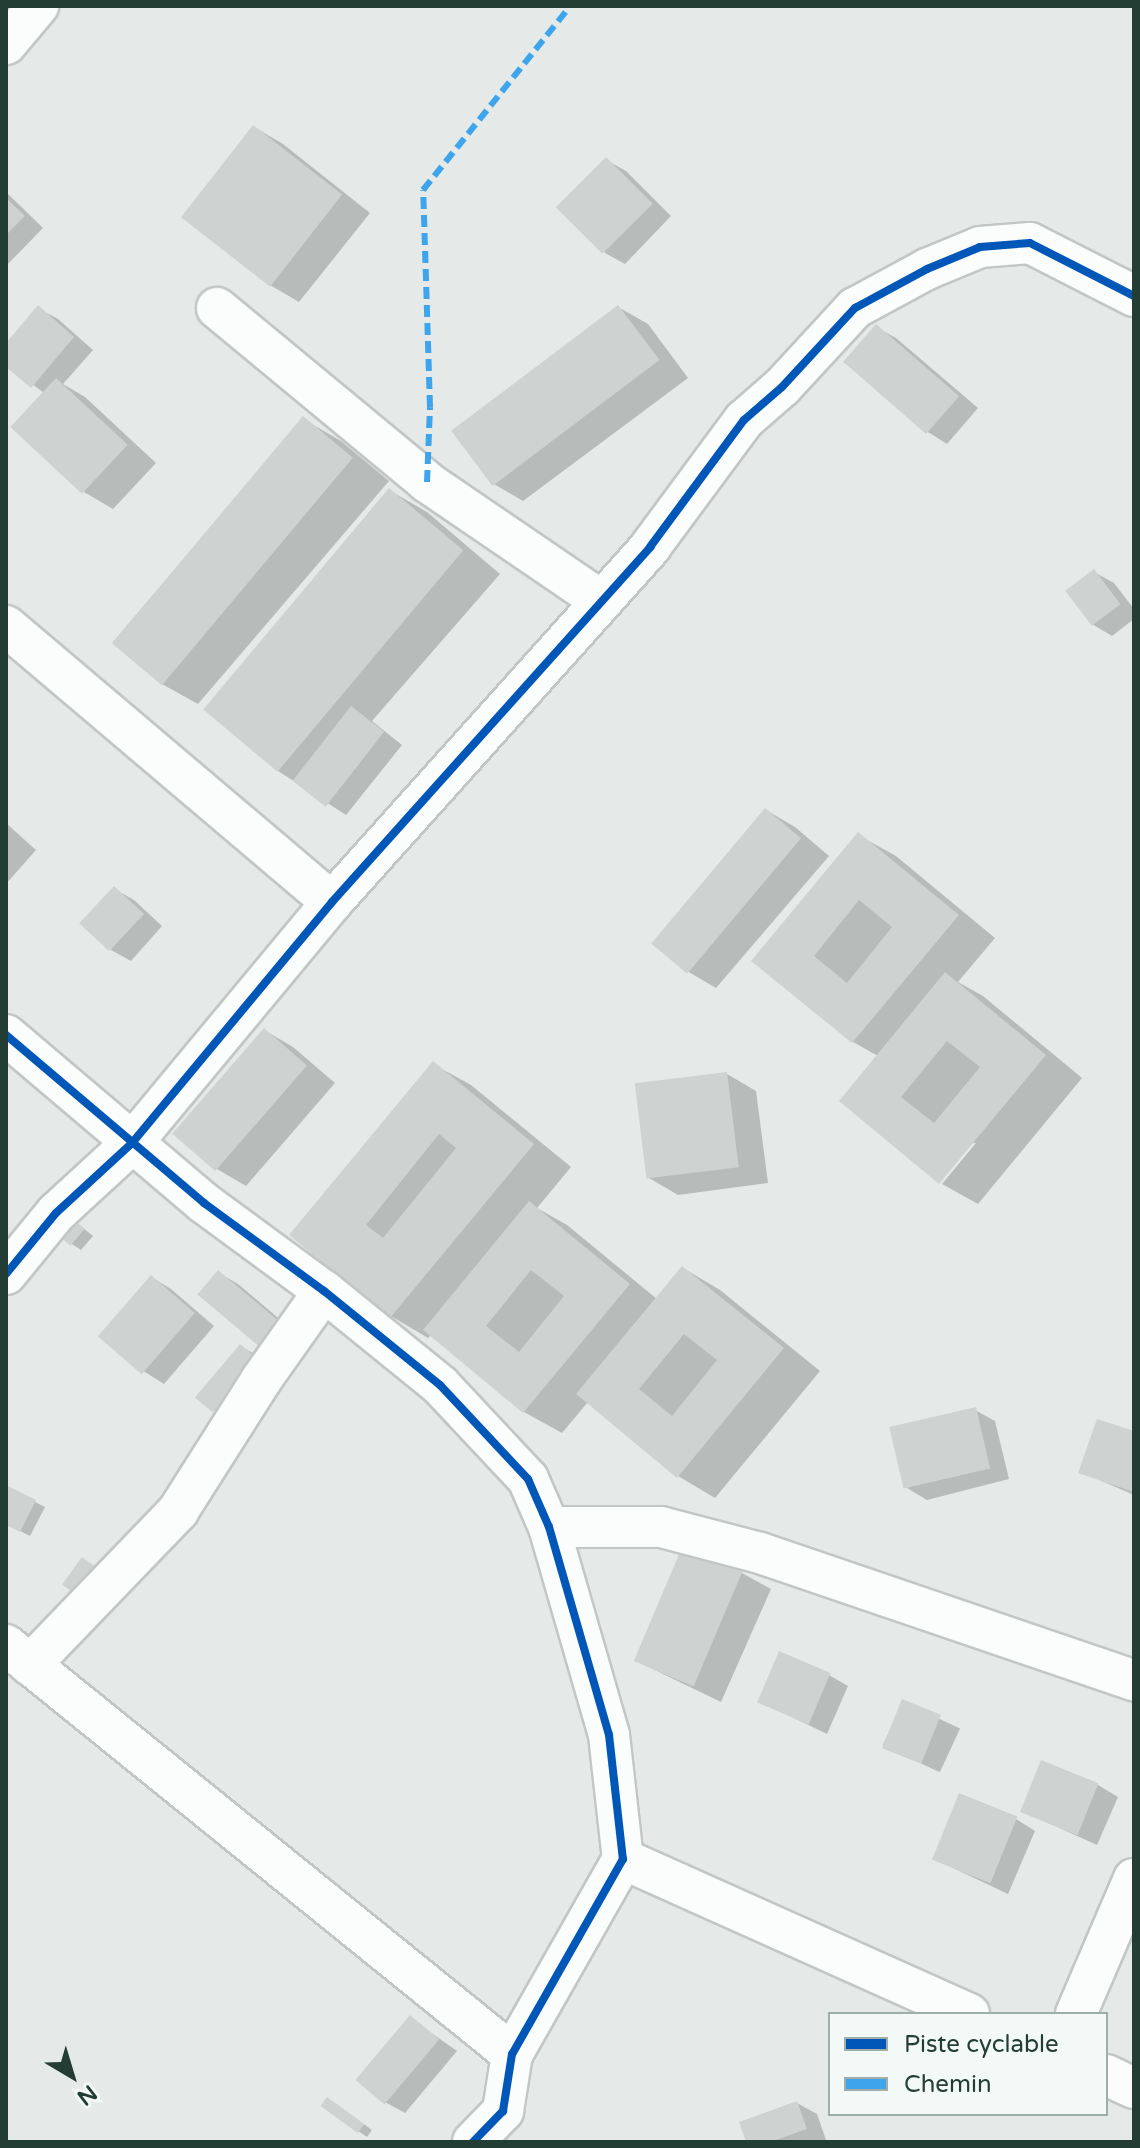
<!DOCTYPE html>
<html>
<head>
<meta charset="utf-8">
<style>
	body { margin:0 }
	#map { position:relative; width:1140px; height:2148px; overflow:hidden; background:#e5eae8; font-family:"Varela Round",sans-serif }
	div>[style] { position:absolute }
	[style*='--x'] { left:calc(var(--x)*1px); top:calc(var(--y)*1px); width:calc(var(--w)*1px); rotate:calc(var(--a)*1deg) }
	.shadow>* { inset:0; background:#0003; transform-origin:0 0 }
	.building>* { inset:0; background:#ced3d1; transform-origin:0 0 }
	.roads { filter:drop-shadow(2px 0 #c2c7c5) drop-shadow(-2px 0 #c2c7c5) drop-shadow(0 2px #c2c7c5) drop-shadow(0 -2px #c2c7c5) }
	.minor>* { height:40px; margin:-20px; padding:0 20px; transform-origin:20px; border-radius:20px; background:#fbfcfc }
	.quiet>* { height:6px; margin-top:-3px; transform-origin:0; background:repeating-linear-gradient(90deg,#3ea4eb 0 12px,transparent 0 18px) }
	.cycleway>* { height:8px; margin:-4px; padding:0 4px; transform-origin:4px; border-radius:4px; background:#0057b8 }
	span { translate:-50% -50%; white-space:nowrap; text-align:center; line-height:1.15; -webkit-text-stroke:6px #f3f9f6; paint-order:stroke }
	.frame { position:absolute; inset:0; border:8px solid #233d35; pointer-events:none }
	.legend { position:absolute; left:828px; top:2012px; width:280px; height:104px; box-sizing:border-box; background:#f3f9f6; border:2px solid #a0aea9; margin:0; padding:10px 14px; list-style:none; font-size:24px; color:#233d35 }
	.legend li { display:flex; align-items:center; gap:16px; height:40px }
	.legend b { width:40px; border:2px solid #a0aea9 }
	.north { position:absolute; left:32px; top:2036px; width:80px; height:80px; -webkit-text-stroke:6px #f3f9f6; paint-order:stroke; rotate:142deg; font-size:22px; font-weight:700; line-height:32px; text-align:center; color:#233d35 }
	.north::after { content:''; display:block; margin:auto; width:28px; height:36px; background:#233d35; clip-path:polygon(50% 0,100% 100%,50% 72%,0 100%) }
</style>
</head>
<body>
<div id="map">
	<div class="shadow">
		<div style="clip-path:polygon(254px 127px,283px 144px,370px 213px,299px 302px,270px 285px)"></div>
		<div style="clip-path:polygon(606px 160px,626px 171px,671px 216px,625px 264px,605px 253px)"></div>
		<div style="clip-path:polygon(6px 192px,43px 228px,6px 266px)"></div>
		<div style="clip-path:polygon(618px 307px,648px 324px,688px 378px,523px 501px,494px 484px)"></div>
		<div style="clip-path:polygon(38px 308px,58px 319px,93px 350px,63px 384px,85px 397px,156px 463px,113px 509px,84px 492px,44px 393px,6px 364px,6px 346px)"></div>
		<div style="clip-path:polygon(876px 327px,896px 338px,978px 408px,947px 444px,928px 432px,846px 362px)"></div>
		<div style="clip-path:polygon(303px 419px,341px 441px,389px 481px,198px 704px,160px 683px,113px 642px)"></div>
		<div style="clip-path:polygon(389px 490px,427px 512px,500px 574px,372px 721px,402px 745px,346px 815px,275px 769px)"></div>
		<div style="clip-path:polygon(1094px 572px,1114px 583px,1134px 609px,1134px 619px,1112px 636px,1092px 624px)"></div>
		<div style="clip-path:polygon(766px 810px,795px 827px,829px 856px,716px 988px,687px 971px)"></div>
		<div style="clip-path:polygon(6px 823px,36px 850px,6px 884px)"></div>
		<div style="clip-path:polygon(858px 835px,896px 856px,995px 938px,958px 982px,983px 996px,1082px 1078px,978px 1204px,942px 1184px,976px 1143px,971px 1143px,939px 1181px,878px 1056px,853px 1042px,754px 960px)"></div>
		<div style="clip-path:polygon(114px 889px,134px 900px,162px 926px,131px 961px,111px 950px)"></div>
		<div style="clip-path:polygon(264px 1030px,293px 1047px,335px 1083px,246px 1186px,217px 1169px)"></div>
		<div style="clip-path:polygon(433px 1064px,471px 1085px,571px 1167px,537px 1208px,567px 1225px,657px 1299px,683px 1268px,720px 1290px,820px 1371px,715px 1498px,678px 1476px,588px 1402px,562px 1433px,524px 1412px,431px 1335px,428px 1338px,391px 1316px,292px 1234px)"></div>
		<div style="clip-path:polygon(727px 1074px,756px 1091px,768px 1183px,678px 1195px,649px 1178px)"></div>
		<div style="clip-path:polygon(68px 1216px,93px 1236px,81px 1250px,72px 1244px)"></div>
		<div style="clip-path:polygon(219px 1273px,238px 1284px,303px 1339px,265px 1350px)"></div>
		<div style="clip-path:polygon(151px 1277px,171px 1289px,214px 1326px,164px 1384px,145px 1372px,101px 1336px)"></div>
		<div style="clip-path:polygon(240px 1346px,260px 1357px,233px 1423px,196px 1397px)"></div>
		<div style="clip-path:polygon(975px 1410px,995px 1421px,1009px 1479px,927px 1500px,907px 1488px)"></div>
		<div style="clip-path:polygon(1134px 1433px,1134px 1495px,1081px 1472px)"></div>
		<div style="clip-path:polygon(6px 1487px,45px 1507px,30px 1536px,6px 1524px)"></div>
		<div style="clip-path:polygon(742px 1573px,771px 1589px,721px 1702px,634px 1660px)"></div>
		<div style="clip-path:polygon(829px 1675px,848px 1686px,827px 1734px,759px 1701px)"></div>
		<div style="left:903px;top:1702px;width:63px;height:48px;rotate:25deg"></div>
		<div style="clip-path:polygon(1098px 1785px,1118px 1797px,1097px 1845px,1022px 1811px)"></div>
		<div style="clip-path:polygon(1016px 1819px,1035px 1831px,1008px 1894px,932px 1858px)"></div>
		<div style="clip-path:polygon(410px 2018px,457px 2051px,405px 2113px,385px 2102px)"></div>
		<div style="clip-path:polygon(797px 2103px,817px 2114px,826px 2140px,748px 2142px)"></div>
		<div style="clip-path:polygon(337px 2105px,372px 2130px,367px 2137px,358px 2131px)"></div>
	</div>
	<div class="building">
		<div style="left:253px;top:125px;width:113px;height:117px;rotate:38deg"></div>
		<div style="left:606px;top:157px;width:66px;height:71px;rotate:45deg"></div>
		<div style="clip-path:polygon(6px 198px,25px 216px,6px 235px)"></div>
		<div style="clip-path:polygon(38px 305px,74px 337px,31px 388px,6px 367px,6px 343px)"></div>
		<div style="left:618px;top:305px;width:69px;height:209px;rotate:53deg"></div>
		<div style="left:876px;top:324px;width:110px;height:50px;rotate:41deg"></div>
		<div style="left:56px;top:378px;width:98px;height:67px;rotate:43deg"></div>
		<div style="left:303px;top:416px;width:65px;height:297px;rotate:40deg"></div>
		<div style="left:389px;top:488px;width:97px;height:289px;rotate:40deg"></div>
		<div style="left:1094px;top:569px;width:44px;height:36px;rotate:53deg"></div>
		<div style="left:351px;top:706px;width:42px;height:95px;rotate:38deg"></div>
		<div style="left:765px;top:808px;width:47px;height:177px;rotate:40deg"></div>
		<div style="clip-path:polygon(evenodd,858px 832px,959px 915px,852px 1043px,751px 961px,858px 832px,859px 900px,892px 927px,847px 983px,814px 956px,859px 900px)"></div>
		<div style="left:114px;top:886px;width:41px;height:51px;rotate:43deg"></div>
		<div style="clip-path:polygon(evenodd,945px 972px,1046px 1055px,939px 1184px,839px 1101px,945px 972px,947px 1041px,980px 1067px,934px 1123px,901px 1097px,947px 1041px)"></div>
		<div style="left:264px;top:1028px;width:57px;height:140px;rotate:41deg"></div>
		<div style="clip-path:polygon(evenodd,433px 1061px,534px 1144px,390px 1318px,289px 1235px,433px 1061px,439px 1134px,456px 1148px,383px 1238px,366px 1225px,439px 1134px)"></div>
		<div style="left:727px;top:1072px;width:96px;height:93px;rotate:83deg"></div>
		<div style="clip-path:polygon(evenodd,529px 1201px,630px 1284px,523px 1413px,423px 1330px,529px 1201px,531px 1270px,564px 1296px,519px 1352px,486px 1326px,531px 1270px)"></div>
		<div style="left:67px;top:1214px;width:23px;height:22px;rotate:40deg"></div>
		<div style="clip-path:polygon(evenodd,682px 1266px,784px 1348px,677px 1478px,576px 1394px,682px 1266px,684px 1334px,717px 1360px,672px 1416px,639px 1389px,684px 1334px)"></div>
		<div style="left:218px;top:1270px;width:87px;height:32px;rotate:40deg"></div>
		<div style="left:151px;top:1275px;width:58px;height:81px;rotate:41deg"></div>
		<div style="left:240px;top:1344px;width:23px;height:70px;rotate:40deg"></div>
		<div style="left:976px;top:1407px;width:63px;height:89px;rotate:77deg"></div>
		<div style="clip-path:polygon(1097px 1419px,1134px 1431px,1134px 1492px,1078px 1473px)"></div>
		<div style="clip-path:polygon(6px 1485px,36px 1500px,20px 1532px,6px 1525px)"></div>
		<div style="left:683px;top:1545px;width:65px;height:126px;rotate:23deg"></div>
		<div style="left:82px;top:1557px;width:29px;height:34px;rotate:36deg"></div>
		<div style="left:779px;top:1651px;width:56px;height:56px;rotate:23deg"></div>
		<div style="left:902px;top:1699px;width:42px;height:53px;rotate:22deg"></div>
		<div style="left:1041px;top:1760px;width:62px;height:56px;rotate:22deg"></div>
		<div style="left:959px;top:1793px;width:63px;height:72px;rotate:22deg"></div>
		<div style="left:410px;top:2015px;width:38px;height:85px;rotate:40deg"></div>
		<div style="left:327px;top:2097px;width:46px;height:11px;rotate:36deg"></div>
		<div style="clip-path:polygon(797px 2101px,807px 2129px,770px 2142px,746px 2142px,739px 2122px)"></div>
	</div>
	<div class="roads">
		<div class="minor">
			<div style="--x:6;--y:44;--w:50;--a:-49.9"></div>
			<div style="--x:217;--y:308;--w:273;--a:39.6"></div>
			<div style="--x:427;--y:482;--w:209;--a:34.3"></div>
			<div style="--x:6;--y:626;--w:427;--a:40.3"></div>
			<div style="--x:6;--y:1035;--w:260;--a:40.3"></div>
			<div style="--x:204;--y:1203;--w:149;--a:36.3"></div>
			<div style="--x:324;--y:1291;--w:149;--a:39"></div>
			<div style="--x:440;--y:1385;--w:129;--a:46.9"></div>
			<div style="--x:528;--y:1479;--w:52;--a:66.4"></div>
			<div style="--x:549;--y:1527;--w:216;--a:73.9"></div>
			<div style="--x:609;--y:1735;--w:125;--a:83.6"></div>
			<div style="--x:623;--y:1859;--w:224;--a:119.6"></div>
			<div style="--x:512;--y:2054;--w:58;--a:99"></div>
			<div style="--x:503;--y:2111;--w:43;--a:134.1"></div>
			<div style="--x:6;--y:1274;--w:79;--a:-50.7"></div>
			<div style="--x:56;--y:1213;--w:103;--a:-42.6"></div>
			<div style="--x:132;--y:1143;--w:313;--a:-50.3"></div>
			<div style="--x:332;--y:902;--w:477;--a:-48.1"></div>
			<div style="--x:650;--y:547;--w:158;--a:-53.5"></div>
			<div style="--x:744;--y:420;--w:50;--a:-41"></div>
			<div style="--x:782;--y:387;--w:108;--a:-47.3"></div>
			<div style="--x:855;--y:308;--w:82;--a:-28.4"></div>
			<div style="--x:927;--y:269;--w:57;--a:-22.5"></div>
			<div style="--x:980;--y:247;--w:50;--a:-4.6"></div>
			<div style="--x:1030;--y:243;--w:117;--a:27"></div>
			<div style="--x:549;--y:1527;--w:112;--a:0"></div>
			<div style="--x:661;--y:1527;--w:102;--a:14.7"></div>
			<div style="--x:760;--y:1553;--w:395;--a:18.8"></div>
			<div style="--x:6;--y:1645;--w:651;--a:38.95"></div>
			<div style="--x:30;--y:1665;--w:214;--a:-46.1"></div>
			<div style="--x:178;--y:1511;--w:155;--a:-57.6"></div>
			<div style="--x:261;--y:1380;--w:109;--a:-54.7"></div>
			<div style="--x:623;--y:1859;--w:379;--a:24.1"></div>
			<div style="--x:1076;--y:2014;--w:147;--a:-66.8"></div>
			<div style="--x:1106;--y:2075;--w:31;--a:25"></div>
		</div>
	</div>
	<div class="quiet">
		<div style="--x:427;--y:482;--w:75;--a:-87.7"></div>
		<div style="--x:430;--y:407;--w:217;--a:-91.8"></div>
		<div style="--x:423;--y:190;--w:232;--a:-51.3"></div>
	</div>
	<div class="cycleway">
		<div style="--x:6;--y:1035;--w:260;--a:40.3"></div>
		<div style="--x:204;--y:1203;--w:149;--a:36.3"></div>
		<div style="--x:324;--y:1291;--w:149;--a:39"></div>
		<div style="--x:440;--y:1385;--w:129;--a:46.9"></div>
		<div style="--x:528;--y:1479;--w:52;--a:66.4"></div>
		<div style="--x:549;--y:1527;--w:216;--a:73.9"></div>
		<div style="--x:609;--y:1735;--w:125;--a:83.6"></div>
		<div style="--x:623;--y:1859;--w:224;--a:119.6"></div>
		<div style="--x:512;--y:2054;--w:58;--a:99"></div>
		<div style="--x:503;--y:2111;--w:43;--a:134.1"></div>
		<div style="--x:6;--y:1274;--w:79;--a:-50.7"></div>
		<div style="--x:56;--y:1213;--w:103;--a:-42.6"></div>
		<div style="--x:132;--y:1143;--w:313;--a:-50.3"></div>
		<div style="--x:332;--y:902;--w:477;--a:-48.1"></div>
		<div style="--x:650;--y:547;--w:158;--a:-53.5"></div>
		<div style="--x:744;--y:420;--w:50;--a:-41"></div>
		<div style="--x:782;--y:387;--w:108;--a:-47.3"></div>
		<div style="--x:855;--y:308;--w:82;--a:-28.4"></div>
		<div style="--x:927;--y:269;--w:57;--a:-22.5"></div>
		<div style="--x:980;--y:247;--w:50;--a:-4.6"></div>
		<div style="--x:1030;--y:243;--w:117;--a:27"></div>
	</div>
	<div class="frame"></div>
	<ul class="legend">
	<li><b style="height:10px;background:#0057b8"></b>Piste cyclable</li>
	<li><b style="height:10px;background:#3ea4eb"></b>Chemin</li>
	</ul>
	<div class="north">N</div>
</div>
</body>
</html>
